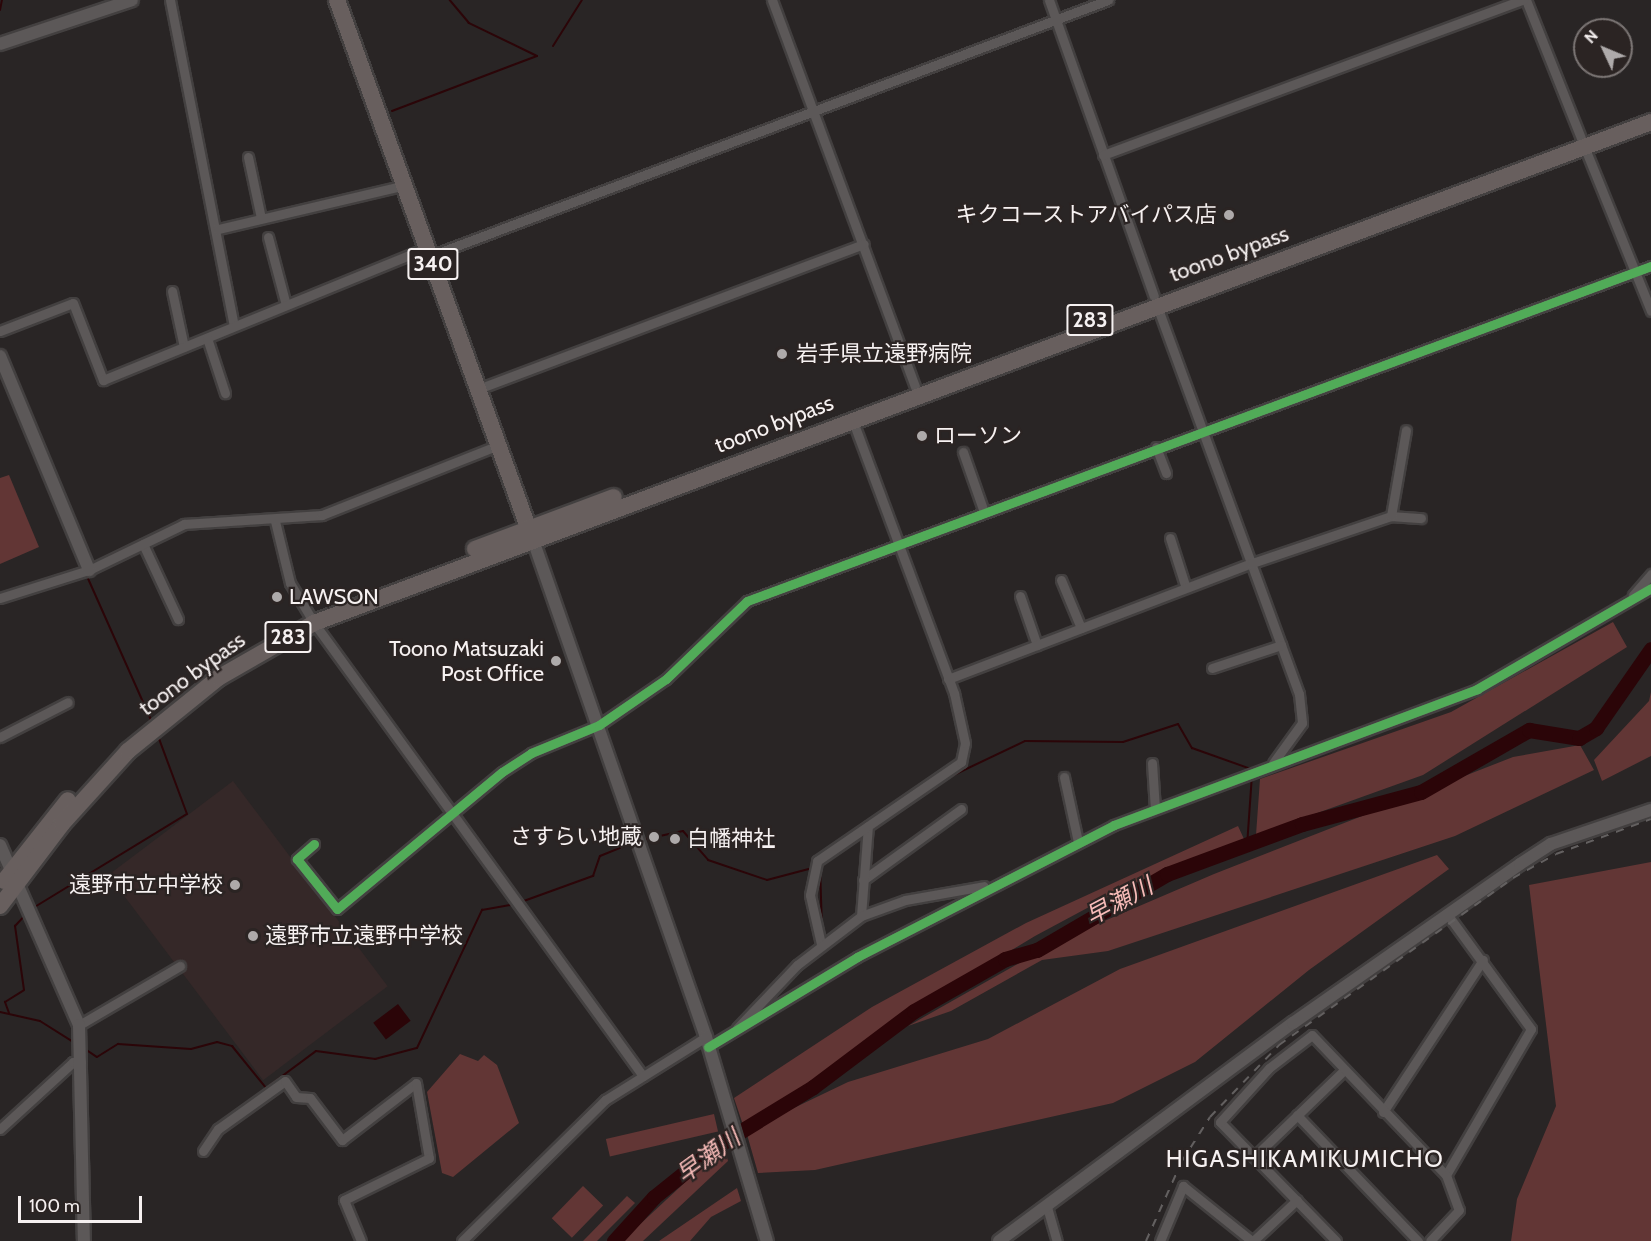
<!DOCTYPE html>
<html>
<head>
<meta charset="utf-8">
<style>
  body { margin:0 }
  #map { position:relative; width:1651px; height:1241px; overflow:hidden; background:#292525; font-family:Cabin,"Noto Sans JP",sans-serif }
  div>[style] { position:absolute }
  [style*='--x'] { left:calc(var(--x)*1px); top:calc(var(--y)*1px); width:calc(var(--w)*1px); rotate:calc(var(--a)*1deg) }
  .built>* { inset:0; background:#352828; transform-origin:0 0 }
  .green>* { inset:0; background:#623635; transform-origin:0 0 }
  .water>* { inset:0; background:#2b0508; transform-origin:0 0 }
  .stream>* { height:2px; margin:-1px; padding:0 1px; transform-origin:1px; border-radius:1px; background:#2b0508 }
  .river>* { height:15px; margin:-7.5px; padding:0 7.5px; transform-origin:7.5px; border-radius:7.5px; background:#2b0508 }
  .roads { filter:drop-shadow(2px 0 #434040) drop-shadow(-2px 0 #434040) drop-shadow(0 2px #434040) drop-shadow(0 -2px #434040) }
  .minor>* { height:9px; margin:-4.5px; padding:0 4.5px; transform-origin:4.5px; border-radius:4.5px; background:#5c5858 }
  .tertiary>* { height:12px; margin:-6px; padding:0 6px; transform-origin:6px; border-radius:6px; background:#5c5858 }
  .trunk>* { height:16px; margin:-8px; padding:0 8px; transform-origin:8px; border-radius:8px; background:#685f5e }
  .rail>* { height:2px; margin-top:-1px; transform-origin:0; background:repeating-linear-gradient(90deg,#636060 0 8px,transparent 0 16px) }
  .cycleway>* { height:9px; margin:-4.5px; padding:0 4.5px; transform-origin:4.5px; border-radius:4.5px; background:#51ab58 }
  .dots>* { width:16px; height:16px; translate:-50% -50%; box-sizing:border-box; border:3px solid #2b2423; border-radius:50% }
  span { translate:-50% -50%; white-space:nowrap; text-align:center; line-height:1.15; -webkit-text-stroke:4.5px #2b2423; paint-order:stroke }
  .shield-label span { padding:2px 4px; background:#2b2423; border:2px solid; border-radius:4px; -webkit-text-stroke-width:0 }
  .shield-label { font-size:21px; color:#f6f1f1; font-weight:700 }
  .poi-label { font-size:22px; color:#f6f1f1 }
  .right { translate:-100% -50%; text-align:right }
  .left { translate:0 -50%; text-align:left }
  .street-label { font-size:22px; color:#f6f1f1 }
  .water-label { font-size:24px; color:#f7bbb8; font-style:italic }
  .neighbourhood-label { font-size:24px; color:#f6f1f1; letter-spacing:1.5px }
  .north { position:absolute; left:1573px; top:18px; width:60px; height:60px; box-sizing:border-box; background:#2b2423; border:2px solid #7c7675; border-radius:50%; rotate:314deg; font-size:16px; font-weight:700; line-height:24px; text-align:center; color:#f6f1f1 }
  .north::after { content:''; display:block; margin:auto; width:21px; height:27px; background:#aeaaaa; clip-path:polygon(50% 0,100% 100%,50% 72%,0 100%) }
  .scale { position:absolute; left:18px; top:1196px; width:124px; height:27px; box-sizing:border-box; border:3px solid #f6f1f1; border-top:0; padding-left:8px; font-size:18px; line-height:21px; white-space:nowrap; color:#f6f1f1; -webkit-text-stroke:4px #2b2423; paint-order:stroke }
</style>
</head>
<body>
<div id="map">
  <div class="built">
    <div style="left:233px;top:781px;width:257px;height:156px;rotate:53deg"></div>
  </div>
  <div class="green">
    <div style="clip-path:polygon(9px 475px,39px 547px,0 564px,0 478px)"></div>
    <div style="clip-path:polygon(1613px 622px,1627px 647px,1423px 775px,1256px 835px,1260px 779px,1451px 712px)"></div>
    <div style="clip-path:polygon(1651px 692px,1651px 756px,1602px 781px,1594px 760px,1649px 701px)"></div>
    <div style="clip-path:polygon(1580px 745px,1594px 770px,1455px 836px,1108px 951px,1042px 960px,951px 1011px,908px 1026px,1060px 940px,1214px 874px,1513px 757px)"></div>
    <div style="clip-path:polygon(1238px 826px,1244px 839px,1132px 884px,1035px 936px,912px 1010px,812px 1084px,743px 1125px,734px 1098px,872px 1007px,1026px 923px)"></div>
    <div style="clip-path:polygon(1437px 855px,1449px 869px,1309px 970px,1195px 1062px,1113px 1103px,815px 1170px,758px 1173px,746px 1131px,848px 1082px,988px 1039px,1120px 969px)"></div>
    <div style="clip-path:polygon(1651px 862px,1651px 1241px,1511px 1241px,1517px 1199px,1556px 1106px,1529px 885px)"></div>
    <div style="clip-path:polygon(460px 1054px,478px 1061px,484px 1055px,497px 1065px,519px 1123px,453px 1177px,442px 1173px,427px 1092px)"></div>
    <div style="left:714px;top:1114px;width:18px;height:111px;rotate:77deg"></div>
    <div style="clip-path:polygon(724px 1146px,728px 1161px,643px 1241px,622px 1241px)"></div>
    <div style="left:583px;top:1186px;width:28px;height:45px;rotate:44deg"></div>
    <div style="clip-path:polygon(737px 1188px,741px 1201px,711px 1217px,690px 1241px,659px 1241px)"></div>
    <div style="clip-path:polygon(627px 1196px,635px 1203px,597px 1241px,583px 1241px)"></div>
  </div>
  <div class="water">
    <div style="left:398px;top:1004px;width:21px;height:31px;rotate:53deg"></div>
  </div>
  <div class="stream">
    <div style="--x:0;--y:10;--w:10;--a:-79"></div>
    <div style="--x:553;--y:46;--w:54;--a:-57.8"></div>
    <div style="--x:392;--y:111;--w:155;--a:-20.8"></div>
    <div style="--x:537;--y:56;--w:76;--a:-154.1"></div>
    <div style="--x:469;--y:23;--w:30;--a:-130"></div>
    <div style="--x:86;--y:574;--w:162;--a:66"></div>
    <div style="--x:939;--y:782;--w:95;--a:-25.5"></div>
    <div style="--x:1025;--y:741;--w:98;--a:0.6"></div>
    <div style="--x:1123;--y:742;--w:58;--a:-18.1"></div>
    <div style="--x:1178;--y:724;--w:28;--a:60"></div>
    <div style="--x:1192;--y:748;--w:63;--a:19.6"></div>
    <div style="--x:641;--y:840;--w:43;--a:-12.1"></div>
    <div style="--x:683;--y:831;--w:38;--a:49"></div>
    <div style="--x:708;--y:860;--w:62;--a:18.7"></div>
    <div style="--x:767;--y:880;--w:47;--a:-14.9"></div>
    <div style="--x:1247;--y:846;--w:71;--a:-86"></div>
    <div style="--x:828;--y:859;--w:45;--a:-35.1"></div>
    <div style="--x:820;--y:866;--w:63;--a:88.2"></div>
    <div style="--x:521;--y:902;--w:77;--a:-19.9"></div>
    <div style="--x:593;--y:876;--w:21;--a:-71"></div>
    <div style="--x:600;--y:856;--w:35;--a:-22"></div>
    <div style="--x:33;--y:908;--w:180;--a:-31.4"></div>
    <div style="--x:187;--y:814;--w:83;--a:-110.4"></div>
    <div style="--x:0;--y:1012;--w:41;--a:12.7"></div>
    <div style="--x:40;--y:1021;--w:41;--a:32.2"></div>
    <div style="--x:9;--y:1013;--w:12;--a:-110"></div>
    <div style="--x:5;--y:1002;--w:22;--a:-32"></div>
    <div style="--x:24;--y:990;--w:65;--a:-98"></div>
    <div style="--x:15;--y:926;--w:18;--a:-47"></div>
    <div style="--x:85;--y:1049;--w:14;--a:34"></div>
    <div style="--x:97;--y:1057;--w:25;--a:-32"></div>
    <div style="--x:118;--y:1044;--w:73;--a:3.9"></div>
    <div style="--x:191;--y:1049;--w:27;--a:-15"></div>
    <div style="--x:217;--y:1042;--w:16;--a:15"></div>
    <div style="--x:232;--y:1046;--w:54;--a:51"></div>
    <div style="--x:266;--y:1088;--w:62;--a:-36.5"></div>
    <div style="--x:316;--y:1051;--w:60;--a:7.7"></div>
    <div style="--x:375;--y:1059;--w:43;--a:-14.7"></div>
    <div style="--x:417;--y:1048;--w:153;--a:-64.8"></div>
    <div style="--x:482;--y:910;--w:35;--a:-10"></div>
  </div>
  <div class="river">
    <div style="--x:614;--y:1241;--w:59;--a:-47.7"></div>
    <div style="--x:654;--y:1197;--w:85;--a:-38.8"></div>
    <div style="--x:720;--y:1144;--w:109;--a:-31.5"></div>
    <div style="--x:813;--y:1087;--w:126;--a:-37"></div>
    <div style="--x:914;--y:1011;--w:105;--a:-29.7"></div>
    <div style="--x:1005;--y:959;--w:33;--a:-16"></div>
    <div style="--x:1037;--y:950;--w:151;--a:-30.3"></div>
    <div style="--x:1167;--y:874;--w:144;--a:-20.3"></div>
    <div style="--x:1302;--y:824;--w:123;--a:-15.1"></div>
    <div style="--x:1421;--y:792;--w:125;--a:-29.9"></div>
    <div style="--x:1529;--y:730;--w:51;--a:9.1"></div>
    <div style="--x:1579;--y:738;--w:20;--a:-30"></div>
    <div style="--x:1596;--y:728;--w:96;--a:-55.2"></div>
  </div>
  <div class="roads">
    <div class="minor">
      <div style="--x:170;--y:0;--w:332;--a:78.9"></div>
      <div style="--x:772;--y:0;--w:412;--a:69.7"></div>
      <div style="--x:1049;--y:0;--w:314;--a:70.5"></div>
      <div style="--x:1526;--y:0;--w:149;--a:68.3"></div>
      <div style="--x:1584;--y:146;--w:178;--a:67.9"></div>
      <div style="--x:1103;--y:155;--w:448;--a:-20.3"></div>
      <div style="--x:248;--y:157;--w:62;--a:78"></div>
      <div style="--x:218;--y:229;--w:192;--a:-13.2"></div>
      <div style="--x:268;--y:237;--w:70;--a:75.2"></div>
      <div style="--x:430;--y:256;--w:725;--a:-20.69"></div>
      <div style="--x:172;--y:291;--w:57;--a:77.9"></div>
      <div style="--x:1157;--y:306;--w:413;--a:69.9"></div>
      <div style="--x:1299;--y:694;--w:29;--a:84"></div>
      <div style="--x:1302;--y:723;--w:49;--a:125.9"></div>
      <div style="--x:0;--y:331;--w:78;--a:-21"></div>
      <div style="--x:73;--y:303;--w:83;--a:68.7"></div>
      <div style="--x:103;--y:380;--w:350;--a:-22.2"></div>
      <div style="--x:207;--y:338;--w:58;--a:71.9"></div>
      <div style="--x:478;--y:389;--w:412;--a:-20.6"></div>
      <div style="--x:1156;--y:447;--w:28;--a:69"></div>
      <div style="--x:963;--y:452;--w:64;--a:70.7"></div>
      <div style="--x:1391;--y:516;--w:30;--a:4"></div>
      <div style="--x:275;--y:521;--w:64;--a:76.4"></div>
      <div style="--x:290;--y:583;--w:47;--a:59"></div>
      <div style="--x:314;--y:623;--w:560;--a:54.01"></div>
      <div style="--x:1170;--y:538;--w:52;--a:72.3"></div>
      <div style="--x:143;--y:544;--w:83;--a:65"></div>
      <div style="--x:1061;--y:580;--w:52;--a:67.4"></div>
      <div style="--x:1633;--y:595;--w:28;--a:-49"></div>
      <div style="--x:1020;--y:596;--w:52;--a:70.9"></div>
      <div style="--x:0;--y:598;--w:93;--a:-17.5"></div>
      <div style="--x:89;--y:570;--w:106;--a:-25.8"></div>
      <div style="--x:184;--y:524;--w:138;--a:-3.7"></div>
      <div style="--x:322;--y:515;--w:190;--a:-21.6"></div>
      <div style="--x:1212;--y:668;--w:73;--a:-18.4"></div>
      <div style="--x:948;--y:679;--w:325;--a:-20.9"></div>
      <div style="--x:1252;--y:563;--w:147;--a:-18.7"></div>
      <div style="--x:1391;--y:516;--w:87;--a:-80.1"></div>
      <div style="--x:0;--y:737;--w:76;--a:-27.2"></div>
      <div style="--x:1152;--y:763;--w:46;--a:86.3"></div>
      <div style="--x:1064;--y:777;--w:66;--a:77.8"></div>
      <div style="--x:314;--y:844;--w:23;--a:139"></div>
      <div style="--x:297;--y:859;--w:64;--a:51.3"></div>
      <div style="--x:337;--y:909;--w:214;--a:-39.7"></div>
      <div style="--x:502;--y:772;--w:35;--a:-33"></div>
      <div style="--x:531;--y:753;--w:74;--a:-22.4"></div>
      <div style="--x:599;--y:725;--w:81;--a:-34.5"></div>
      <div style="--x:666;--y:679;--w:112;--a:-43.9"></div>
      <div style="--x:747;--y:601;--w:964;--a:-20.33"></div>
      <div style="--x:863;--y:880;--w:121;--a:-35.9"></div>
      <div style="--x:861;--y:916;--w:90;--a:-85.6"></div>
      <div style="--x:821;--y:944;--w:50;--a:-102.7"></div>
      <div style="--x:810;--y:895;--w:35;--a:-78"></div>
      <div style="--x:817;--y:861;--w:175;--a:-34.5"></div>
      <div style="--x:961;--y:762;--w:19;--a:-78"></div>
      <div style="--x:965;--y:743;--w:51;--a:-102.4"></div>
      <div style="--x:954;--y:693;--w:292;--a:-110.4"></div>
      <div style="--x:79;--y:1025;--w:117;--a:-30.3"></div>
      <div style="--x:737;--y:1028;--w:87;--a:-46.4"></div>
      <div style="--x:797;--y:965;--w:81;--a:-37.4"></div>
      <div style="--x:861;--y:916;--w:47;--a:-20"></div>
      <div style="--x:905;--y:900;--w:80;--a:-10"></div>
      <div style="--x:708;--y:1047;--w:174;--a:-31.1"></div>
      <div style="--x:857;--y:957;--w:289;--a:-27.2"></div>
      <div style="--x:1114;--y:825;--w:388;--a:-20.5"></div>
      <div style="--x:1477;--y:689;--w:201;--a:-30.1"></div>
      <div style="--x:1383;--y:1112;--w:182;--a:-56.7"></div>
      <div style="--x:1297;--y:1115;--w:175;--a:46.2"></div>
      <div style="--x:0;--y:1129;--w:99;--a:-42.5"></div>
      <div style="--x:73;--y:1062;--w:8;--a:0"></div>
      <div style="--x:203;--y:1151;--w:27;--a:-56"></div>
      <div style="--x:218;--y:1129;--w:82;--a:-35.6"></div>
      <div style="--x:285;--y:1081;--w:19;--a:55"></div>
      <div style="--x:296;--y:1097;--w:14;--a:4"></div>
      <div style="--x:310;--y:1098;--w:53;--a:52.7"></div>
      <div style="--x:342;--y:1140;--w:93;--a:-37.6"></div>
      <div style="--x:416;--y:1083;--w:76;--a:80.2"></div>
      <div style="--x:429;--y:1158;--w:95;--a:153.7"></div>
      <div style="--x:344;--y:1200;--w:44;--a:67.5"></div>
      <div style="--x:1254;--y:1157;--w:125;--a:-44"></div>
      <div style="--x:1446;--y:1175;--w:169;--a:-59.8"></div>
      <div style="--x:1531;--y:1029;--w:141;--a:-126.1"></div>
      <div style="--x:1047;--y:1207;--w:35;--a:74"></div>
      <div style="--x:462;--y:1241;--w:201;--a:-44.6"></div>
      <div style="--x:605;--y:1100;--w:119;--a:-32"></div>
      <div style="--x:1160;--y:1241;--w:60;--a:-67.3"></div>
      <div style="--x:1183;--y:1186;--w:88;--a:38.6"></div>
      <div style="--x:1253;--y:1241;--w:60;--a:-43"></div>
      <div style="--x:1336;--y:1241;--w:166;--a:-134.3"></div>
      <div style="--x:1220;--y:1122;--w:73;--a:-47.8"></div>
      <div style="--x:1269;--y:1068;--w:54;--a:-37.5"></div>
      <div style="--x:1312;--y:1035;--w:194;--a:46.3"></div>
      <div style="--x:1446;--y:1175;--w:37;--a:70"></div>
      <div style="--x:1459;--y:1210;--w:42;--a:133.1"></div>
    </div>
    <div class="tertiary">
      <div style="--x:0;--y:44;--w:139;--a:-18.4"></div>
      <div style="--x:0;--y:356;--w:232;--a:67.4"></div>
      <div style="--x:533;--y:540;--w:526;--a:70.81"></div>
      <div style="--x:706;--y:1037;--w:213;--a:73.4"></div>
      <div style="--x:0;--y:845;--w:197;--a:66.3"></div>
      <div style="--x:79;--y:1025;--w:216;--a:88.7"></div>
      <div style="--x:999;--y:1241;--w:366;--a:-36.6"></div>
      <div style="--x:1293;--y:1023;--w:277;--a:-35"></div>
      <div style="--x:1520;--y:864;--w:37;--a:-33"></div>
      <div style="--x:1551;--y:844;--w:106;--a:-18.8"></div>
    </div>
    <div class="trunk">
      <div style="--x:337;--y:0;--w:572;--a:70.08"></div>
      <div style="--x:475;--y:549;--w:148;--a:-20.5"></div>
      <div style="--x:4;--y:881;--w:103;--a:-51.7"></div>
      <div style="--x:0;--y:906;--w:103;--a:-52.9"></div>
      <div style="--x:62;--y:824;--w:98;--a:-47.9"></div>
      <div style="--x:128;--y:751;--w:116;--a:-39"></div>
      <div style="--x:218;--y:678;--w:111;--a:-29.8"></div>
      <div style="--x:314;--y:623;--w:1428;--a:-20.54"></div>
    </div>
  </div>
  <div class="rail">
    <div style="--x:1146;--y:1241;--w:88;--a:-65.8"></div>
    <div style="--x:1182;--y:1161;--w:52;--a:-57.5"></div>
    <div style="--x:1210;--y:1117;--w:100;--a:-46.2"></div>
    <div style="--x:1279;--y:1045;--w:287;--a:-35.5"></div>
    <div style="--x:1513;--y:878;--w:49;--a:-29.2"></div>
    <div style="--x:1556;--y:854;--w:101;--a:-20.2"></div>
  </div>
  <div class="cycleway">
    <div style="--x:314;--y:844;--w:23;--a:139"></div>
    <div style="--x:297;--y:859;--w:64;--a:51.3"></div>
    <div style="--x:337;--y:909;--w:214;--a:-39.7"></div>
    <div style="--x:502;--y:772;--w:35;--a:-33"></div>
    <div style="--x:531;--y:753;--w:74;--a:-22.4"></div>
    <div style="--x:599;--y:725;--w:81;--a:-34.5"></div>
    <div style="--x:666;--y:679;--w:112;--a:-43.9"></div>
    <div style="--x:747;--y:601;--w:964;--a:-20.33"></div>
    <div style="--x:708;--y:1047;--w:174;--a:-31.1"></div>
    <div style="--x:857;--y:957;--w:289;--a:-27.2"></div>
    <div style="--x:1114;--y:825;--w:388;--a:-20.5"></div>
    <div style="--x:1477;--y:689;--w:201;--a:-30.1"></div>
  </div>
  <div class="dots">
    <div style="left:1229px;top:215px;background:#aeaaaa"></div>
    <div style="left:782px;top:354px;background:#aeaaaa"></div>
    <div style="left:922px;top:436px;background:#aeaaaa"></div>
    <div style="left:277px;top:597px;background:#aeaaaa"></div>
    <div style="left:556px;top:661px;background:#aeaaaa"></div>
    <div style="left:654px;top:837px;background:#aeaaaa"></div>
    <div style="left:675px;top:839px;background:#aeaaaa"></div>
    <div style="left:235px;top:885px;background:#aeaaaa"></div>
    <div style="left:253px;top:936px;background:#aeaaaa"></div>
  </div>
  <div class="shield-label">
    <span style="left:433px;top:264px">340</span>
    <span style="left:1090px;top:320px">283</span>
    <span style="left:288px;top:637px">283</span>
  </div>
  <div class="poi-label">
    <span class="right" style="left:1217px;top:215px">キクコーストアバイパス店</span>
    <span class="left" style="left:796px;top:354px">岩手県立遠野病院</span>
    <span class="left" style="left:934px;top:436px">ローソン</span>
    <span class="left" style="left:289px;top:597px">LAWSON</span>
    <span class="right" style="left:544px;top:661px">Toono Matsuzaki<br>Post Office</span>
    <span class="right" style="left:642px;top:837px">さすらい地蔵</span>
    <span class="left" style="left:687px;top:839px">白幡神社</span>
    <span class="right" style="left:223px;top:885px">遠野市立中学校</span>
    <span class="left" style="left:265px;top:936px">遠野市立遠野中学校</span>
  </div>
  <div class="street-label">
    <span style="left:1229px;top:254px;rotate:-20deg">toono bypass</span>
    <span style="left:774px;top:424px;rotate:-21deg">toono bypass</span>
    <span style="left:192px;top:674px;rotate:-36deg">toono bypass</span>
  </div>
  <div class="water-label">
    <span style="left:1119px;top:901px;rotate:-28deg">早瀬川</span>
    <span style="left:708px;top:1156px;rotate:-36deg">早瀬川</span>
  </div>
  <div class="neighbourhood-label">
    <span style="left:1305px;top:1159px">HIGASHIKAMIKUMICHO</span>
  </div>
  <div class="north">N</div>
  <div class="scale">100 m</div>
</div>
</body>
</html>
